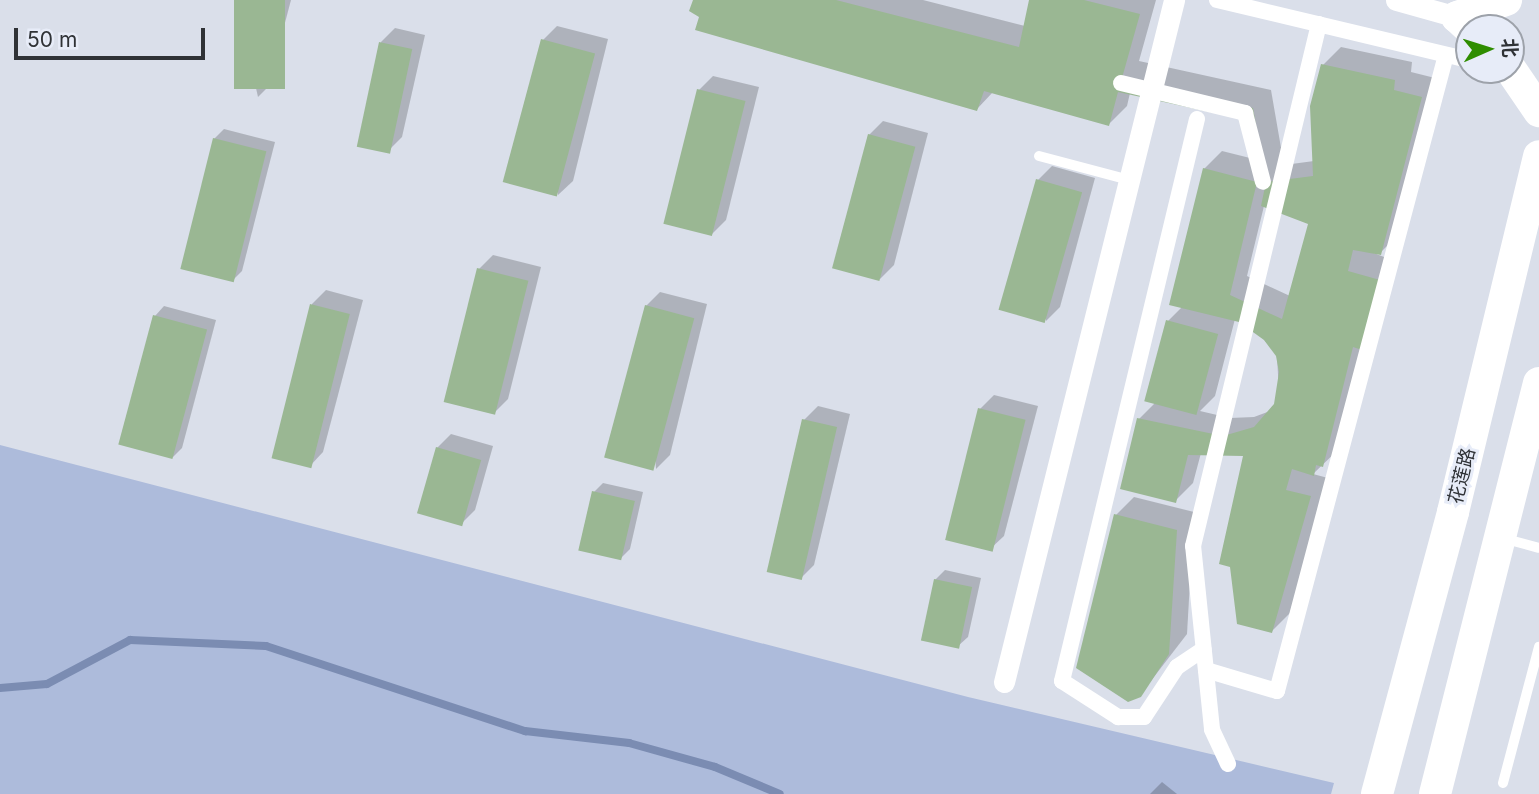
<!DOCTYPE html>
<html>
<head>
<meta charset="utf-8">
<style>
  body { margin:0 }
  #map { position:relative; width:1539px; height:794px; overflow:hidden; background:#dadfea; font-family:Inter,"Noto Sans SC",sans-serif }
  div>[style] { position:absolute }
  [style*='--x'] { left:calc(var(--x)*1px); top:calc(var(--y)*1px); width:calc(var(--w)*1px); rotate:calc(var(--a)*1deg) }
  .green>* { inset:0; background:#adbbdb }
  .shadow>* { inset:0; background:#0003 }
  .stream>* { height:8px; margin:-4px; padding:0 4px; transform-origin:4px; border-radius:4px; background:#7b8cb2 }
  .building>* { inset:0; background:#9ab793; transform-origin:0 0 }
  .service>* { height:10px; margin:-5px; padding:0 5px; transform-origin:5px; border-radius:5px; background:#fff }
  .pedestrian>* { height:16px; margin:-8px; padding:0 8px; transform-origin:8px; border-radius:8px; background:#fff }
  .minor>* { height:21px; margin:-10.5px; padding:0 10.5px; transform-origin:10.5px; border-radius:10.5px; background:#fff }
  .secondary>* { height:32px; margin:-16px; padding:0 16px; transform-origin:16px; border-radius:16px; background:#fff }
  span { translate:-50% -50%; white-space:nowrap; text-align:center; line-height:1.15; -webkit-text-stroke:6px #e7ecf8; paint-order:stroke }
  .street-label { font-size:19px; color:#2f3236 }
  .north { position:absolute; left:1455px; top:14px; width:70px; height:70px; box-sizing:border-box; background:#e7ecf8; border:2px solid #9da2aa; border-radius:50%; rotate:87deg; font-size:19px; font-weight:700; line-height:28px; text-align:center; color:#2f3236 }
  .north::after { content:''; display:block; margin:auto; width:24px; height:32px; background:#2f8d00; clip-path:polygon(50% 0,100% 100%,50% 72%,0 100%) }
  .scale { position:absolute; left:14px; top:28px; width:191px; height:32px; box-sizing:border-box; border:4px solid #2f3236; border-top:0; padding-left:9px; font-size:21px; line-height:24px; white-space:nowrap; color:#2f3236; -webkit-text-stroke:5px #e7ecf8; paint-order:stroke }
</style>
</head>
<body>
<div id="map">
  <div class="green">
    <div style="clip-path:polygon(0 445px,968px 697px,1334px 783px,1331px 794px,0 794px)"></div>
  </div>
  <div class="shadow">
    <div style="clip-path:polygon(236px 0,291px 0,268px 87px,258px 97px)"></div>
    <div style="clip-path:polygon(evenodd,695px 0,923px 0,1025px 26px,1033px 0,1156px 0,1139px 61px,1271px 90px,1284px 165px,1314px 161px,1323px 65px,1341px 47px,1412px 62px,1411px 72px,1439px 79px,1398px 235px,1380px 253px,1366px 250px,1397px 262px,1341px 447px,1313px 474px,1328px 478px,1290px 613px,1272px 631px,1245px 455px,1201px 453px,1193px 483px,1175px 501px,1139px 419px,1155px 403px,1168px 321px,1183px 306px,1204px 169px,1222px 151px,1254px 159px,1244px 118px,1130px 93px,1127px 106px,1109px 124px,993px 92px,977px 109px,701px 16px,695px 0,1264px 206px,1310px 223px,1290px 296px,1247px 276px,1264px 206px,695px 0,1235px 319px,1255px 329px,1277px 355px,1279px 395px,1273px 410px,1254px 417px,1230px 418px,1200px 411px,1215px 396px,1235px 319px)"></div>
    <div style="clip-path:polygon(557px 26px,608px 39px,573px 181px,558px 195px,543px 40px)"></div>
    <div style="clip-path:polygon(395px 28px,425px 35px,402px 137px,388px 151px,381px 42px)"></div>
    <div style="clip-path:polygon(713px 76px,759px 87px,726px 220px,712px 234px,699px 90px)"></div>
    <div style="clip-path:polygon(883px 121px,928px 133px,894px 265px,880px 279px,869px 135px)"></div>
    <div style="clip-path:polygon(224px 129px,275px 142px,242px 271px,233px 280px,214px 139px)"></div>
    <div style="clip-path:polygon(1052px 166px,1095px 178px,1060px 307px,1046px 321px,1038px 180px)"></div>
    <div style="clip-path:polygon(493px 255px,541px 267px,508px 399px,494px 413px,479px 269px)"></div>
    <div style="clip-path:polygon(326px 290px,363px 300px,323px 452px,309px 467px,312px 304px)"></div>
    <div style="clip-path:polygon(660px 292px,707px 304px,670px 455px,656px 469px,646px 306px)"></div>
    <div style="clip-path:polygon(164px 306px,216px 320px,182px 448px,173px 457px,155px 316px)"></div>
    <div style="clip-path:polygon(994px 395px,1038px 406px,1004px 536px,989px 550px,980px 409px)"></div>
    <div style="clip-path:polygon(818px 406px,850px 414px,814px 565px,800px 579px,804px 420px)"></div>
    <div style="clip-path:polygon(451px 434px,493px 446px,475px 510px,461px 524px,437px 448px)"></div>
    <div style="clip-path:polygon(603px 483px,643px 492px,630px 549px,621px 558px,594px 492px)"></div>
    <div style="clip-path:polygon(1134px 497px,1194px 512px,1187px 634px,1140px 695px,1116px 515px)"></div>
    <div style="clip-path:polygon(945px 570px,981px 578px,968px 637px,958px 646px,935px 580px)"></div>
    <div style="clip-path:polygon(1162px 782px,1177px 794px,1150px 794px)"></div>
  </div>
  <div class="stream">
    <div style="--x:0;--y:688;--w:47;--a:-4.9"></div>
    <div style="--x:47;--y:684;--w:94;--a:-27.9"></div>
    <div style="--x:130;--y:640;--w:136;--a:2.5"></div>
    <div style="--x:266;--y:646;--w:273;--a:18.2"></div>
    <div style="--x:525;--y:731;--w:105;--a:6.6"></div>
    <div style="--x:629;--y:743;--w:89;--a:15.6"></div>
    <div style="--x:715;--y:767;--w:70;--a:22.6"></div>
  </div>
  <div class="building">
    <div style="left:234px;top:0;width:51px;height:89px"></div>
    <div style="clip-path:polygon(693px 0,836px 0,1019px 47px,1029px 0,1084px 0,1140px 14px,1122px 78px,1253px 108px,1266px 182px,1242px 119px,1118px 92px,1109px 126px,984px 91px,977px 111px,695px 30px,699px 17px,689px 11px)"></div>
    <div style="left:541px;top:39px;width:56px;height:148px;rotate:15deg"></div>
    <div style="left:379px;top:42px;width:34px;height:107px;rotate:12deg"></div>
    <div style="clip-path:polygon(1321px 64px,1395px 80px,1394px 90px,1422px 97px,1381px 255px,1353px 250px,1348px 271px,1380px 280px,1362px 350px,1353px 347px,1323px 467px,1316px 465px,1314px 476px,1292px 469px,1286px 490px,1311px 496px,1272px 633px,1237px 624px,1230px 567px,1219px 564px,1243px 456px,1188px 455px,1176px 503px,1120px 489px,1137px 418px,1223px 436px,1254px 427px,1274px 404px,1279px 372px,1276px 356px,1264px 340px,1239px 322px,1169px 305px,1203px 168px,1257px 182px,1230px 295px,1282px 319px,1308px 224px,1261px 206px,1266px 182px,1313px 176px,1310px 106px)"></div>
    <div style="left:697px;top:89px;width:50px;height:139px;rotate:14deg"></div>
    <div style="left:868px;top:134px;width:49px;height:139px;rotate:15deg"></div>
    <div style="left:213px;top:138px;width:55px;height:135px;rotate:14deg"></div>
    <div style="left:1036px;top:179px;width:48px;height:136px;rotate:16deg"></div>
    <div style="left:477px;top:268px;width:53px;height:138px;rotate:14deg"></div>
    <div style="left:310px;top:304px;width:41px;height:159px;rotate:14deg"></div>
    <div style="left:645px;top:305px;width:51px;height:158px;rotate:15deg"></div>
    <div style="left:153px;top:315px;width:56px;height:134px;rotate:15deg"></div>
    <div style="left:1166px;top:320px;width:54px;height:84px;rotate:15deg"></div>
    <div style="left:978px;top:408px;width:49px;height:136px;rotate:14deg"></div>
    <div style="left:802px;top:419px;width:36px;height:157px;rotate:13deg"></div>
    <div style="left:436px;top:447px;width:47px;height:69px;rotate:16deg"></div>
    <div style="left:592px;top:491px;width:44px;height:61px;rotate:13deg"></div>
    <div style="clip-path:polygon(1114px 514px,1177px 530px,1169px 654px,1141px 697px,1128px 702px,1076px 668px)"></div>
    <div style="left:934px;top:579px;width:39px;height:63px;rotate:12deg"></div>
  </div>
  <div class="service">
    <div style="--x:1039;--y:156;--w:93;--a:14.9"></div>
    <div style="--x:1502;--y:538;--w:38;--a:15"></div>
    <div style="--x:1503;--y:783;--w:141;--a:-75.2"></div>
  </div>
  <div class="pedestrian">
    <div style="--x:1217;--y:0;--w:255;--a:13.4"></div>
    <div style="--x:1121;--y:83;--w:128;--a:13.6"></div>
    <div style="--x:1245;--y:113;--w:71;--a:75.4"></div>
    <div style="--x:1197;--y:119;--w:578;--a:103.51"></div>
    <div style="--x:1062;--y:681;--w:67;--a:32.7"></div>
    <div style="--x:1118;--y:717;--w:26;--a:0"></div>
    <div style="--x:1144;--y:717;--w:60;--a:-56.6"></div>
    <div style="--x:1177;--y:667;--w:32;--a:-34"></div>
    <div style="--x:1206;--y:670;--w:74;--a:16.5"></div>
    <div style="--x:1277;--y:691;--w:658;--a:-75.12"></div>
    <div style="--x:1228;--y:764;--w:38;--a:-115"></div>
    <div style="--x:1212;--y:729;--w:184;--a:-95.9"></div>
    <div style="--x:1193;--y:546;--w:537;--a:-76.43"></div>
  </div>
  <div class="minor">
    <div style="--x:1396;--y:0;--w:63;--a:15.6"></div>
    <div style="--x:1004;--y:682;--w:703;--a:-76"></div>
  </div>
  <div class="secondary">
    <div style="--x:1469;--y:28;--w:16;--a:-137"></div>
    <div style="--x:1457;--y:17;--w:52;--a:-19.1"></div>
    <div style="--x:1511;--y:70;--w:50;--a:55.7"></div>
    <div style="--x:1377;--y:794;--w:292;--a:-74.9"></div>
    <div style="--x:1453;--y:512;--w:366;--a:-76.4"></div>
    <div style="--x:1435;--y:794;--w:424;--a:-75.8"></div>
  </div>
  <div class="street-label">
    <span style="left:1462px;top:476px;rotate:-76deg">花莲路</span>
  </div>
  <div class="north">北</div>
  <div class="scale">50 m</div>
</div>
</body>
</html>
